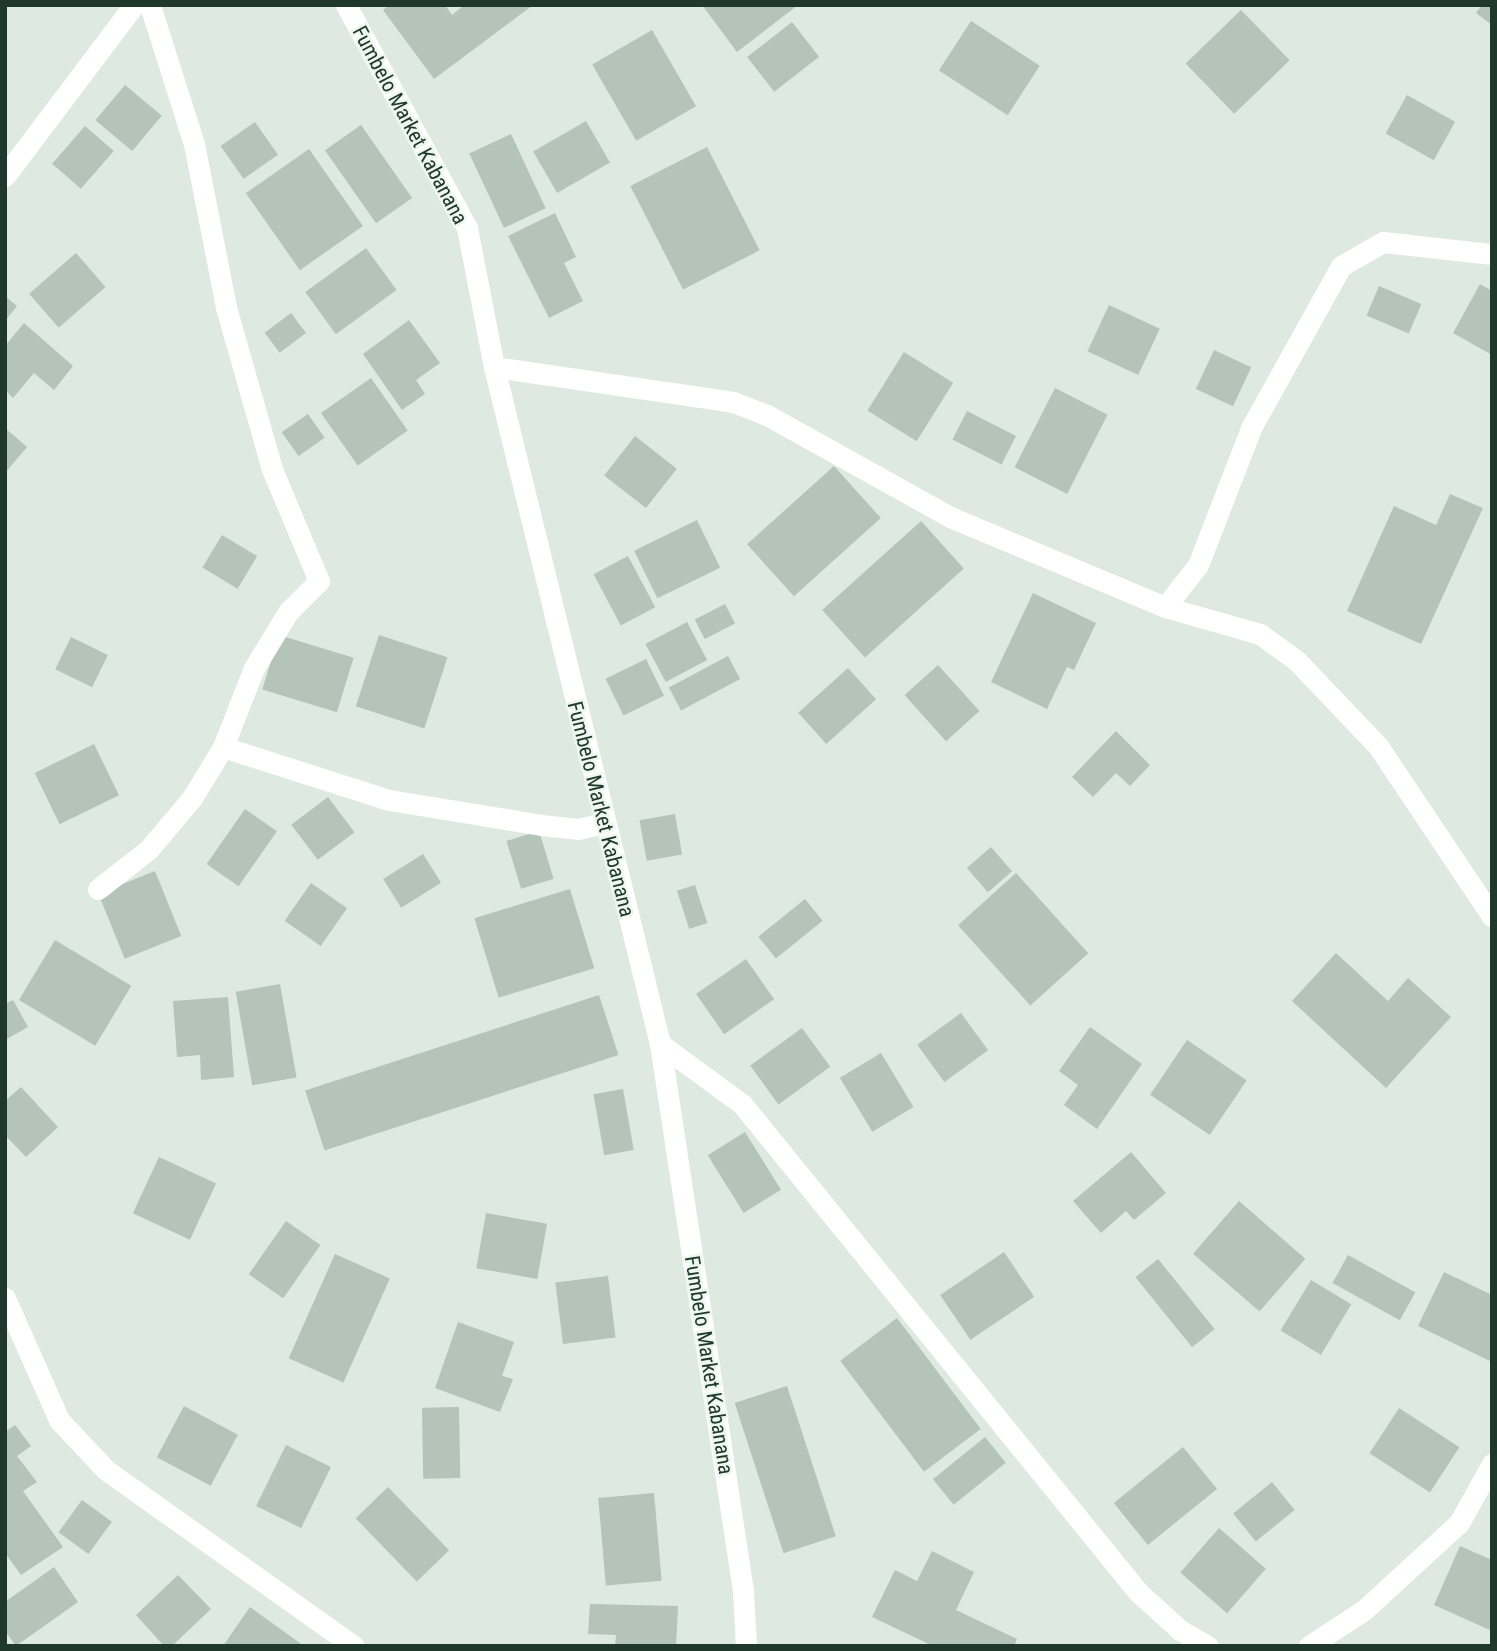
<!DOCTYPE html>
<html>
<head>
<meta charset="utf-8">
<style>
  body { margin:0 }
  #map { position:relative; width:1497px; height:1651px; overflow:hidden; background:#dee9e1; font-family:"Roboto Condensed",sans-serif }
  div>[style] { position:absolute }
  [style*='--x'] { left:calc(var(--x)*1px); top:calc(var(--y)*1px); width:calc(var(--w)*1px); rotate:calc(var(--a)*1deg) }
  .building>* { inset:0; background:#b4c4b9; transform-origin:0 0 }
  .street>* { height:21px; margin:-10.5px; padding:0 10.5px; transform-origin:10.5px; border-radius:10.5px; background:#fff }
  span { translate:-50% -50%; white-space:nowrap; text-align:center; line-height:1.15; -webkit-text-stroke:5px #eef6f0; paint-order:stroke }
  .street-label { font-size:21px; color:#20382b }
  .frame { position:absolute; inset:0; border:7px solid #20382b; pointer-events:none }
</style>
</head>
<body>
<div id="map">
  <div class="building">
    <div style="clip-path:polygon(389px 5px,445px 5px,452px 15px,464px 5px,533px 5px,434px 79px,383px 10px)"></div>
    <div style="clip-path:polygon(702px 5px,798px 5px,737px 52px)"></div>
    <div style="clip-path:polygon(1482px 5px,1492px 5px,1492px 25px,1476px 13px)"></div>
    <div style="left:1241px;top:10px;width:70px;height:77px;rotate:46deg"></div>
    <div style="left:971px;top:21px;width:82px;height:59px;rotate:33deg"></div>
    <div style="left:792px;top:22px;width:44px;height:57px;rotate:52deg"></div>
    <div style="left:652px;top:30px;width:88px;height:69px;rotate:60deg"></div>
    <div style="left:125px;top:85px;width:48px;height:46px;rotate:40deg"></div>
    <div style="left:1407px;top:95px;width:55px;height:44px;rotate:29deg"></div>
    <div style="left:586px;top:121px;width:48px;height:61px;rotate:60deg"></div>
    <div style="left:255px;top:122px;width:40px;height:42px;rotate:55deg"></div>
    <div style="left:361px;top:125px;width:89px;height:44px;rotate:55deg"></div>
    <div style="left:85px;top:126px;width:38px;height:50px;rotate:41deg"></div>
    <div style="left:511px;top:134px;width:82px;height:46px;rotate:65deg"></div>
    <div style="left:707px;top:147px;width:116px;height:86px;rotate:63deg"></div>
    <div style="left:309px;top:149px;width:94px;height:77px;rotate:55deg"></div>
    <div style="clip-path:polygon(555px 213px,576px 257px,564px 263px,583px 301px,549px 318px,508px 236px)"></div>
    <div style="left:366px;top:248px;width:52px;height:75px;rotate:54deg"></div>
    <div style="left:76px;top:253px;width:45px;height:62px;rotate:49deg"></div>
    <div style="clip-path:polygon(1480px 284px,1492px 291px,1492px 355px,1453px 333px)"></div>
    <div style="left:1379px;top:286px;width:46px;height:32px;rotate:23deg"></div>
    <div style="clip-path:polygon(5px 296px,17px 306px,5px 321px)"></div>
    <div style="left:1109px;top:305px;width:56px;height:51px;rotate:25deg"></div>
    <div style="left:291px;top:313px;width:25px;height:33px;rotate:53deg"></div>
    <div style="clip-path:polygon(409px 320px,440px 363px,416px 380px,425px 394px,402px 410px,363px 354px)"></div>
    <div style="clip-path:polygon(24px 323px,73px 366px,54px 390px,34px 373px,13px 398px,5px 390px,5px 346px)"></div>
    <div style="left:1214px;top:350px;width:41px;height:43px;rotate:25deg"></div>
    <div style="left:904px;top:352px;width:58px;height:69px;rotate:32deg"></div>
    <div style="left:371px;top:378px;width:64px;height:61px;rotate:55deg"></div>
    <div style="left:1055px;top:388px;width:59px;height:89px;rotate:27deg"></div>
    <div style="left:967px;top:411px;width:55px;height:32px;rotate:27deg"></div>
    <div style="left:308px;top:414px;width:29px;height:32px;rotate:55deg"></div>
    <div style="clip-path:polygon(5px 428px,27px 447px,5px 473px)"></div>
    <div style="left:635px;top:436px;width:53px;height:50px;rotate:38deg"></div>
    <div style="left:834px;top:466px;width:70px;height:117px;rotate:48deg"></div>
    <div style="clip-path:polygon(1450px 494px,1483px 508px,1421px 644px,1347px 611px,1394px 506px,1436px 525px)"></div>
    <div style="left:697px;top:520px;width:53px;height:70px;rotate:64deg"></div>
    <div style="left:921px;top:521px;width:64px;height:133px;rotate:48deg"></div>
    <div style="left:222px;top:535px;width:41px;height:38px;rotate:31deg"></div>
    <div style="left:628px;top:556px;width:58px;height:39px;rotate:62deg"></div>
    <div style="clip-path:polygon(1033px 593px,1096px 623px,1074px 670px,1067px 667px,1047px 709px,991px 682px)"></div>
    <div style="left:725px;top:604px;width:22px;height:34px;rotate:63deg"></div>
    <div style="left:687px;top:622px;width:43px;height:47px;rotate:62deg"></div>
    <div style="left:279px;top:635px;width:78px;height:57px;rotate:17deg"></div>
    <div style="left:379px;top:635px;width:72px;height:75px;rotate:18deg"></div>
    <div style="left:71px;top:637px;width:41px;height:36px;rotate:26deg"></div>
    <div style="left:728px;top:656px;width:26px;height:67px;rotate:62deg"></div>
    <div style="left:646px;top:659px;width:41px;height:45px;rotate:64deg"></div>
    <div style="left:938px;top:665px;width:62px;height:45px;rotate:48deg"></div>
    <div style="left:848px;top:668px;width:42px;height:67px;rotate:48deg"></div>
    <div style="clip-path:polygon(1116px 731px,1150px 765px,1130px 786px,1116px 773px,1093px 797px,1072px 777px)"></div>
    <div style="left:94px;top:744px;width:57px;height:66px;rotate:64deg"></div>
    <div style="left:328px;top:797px;width:44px;height:46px;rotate:53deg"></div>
    <div style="left:245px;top:809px;width:39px;height:67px;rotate:35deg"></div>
    <div style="left:675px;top:814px;width:41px;height:36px;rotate:80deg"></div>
    <div style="left:539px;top:831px;width:50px;height:34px;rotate:73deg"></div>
    <div style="left:991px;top:847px;width:32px;height:32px;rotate:49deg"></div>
    <div style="left:423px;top:854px;width:34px;height:47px;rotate:58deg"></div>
    <div style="left:155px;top:871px;width:70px;height:61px;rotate:68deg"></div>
    <div style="left:1016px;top:873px;width:108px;height:78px;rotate:48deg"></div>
    <div style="left:311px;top:883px;width:44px;height:46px;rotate:35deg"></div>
    <div style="left:695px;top:885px;width:40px;height:19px;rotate:72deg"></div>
    <div style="left:570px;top:889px;width:83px;height:100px;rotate:73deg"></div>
    <div style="left:805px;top:899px;width:28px;height:60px;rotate:51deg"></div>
    <div style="left:55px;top:940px;width:89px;height:70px;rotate:31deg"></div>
    <div style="clip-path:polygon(1336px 953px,1388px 1001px,1408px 978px,1451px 1017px,1386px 1088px,1292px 1001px)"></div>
    <div style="left:746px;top:959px;width:49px;height:61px;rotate:55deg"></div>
    <div style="left:280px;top:984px;width:95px;height:45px;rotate:80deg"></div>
    <div style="left:599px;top:995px;width:63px;height:309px;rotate:72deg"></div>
    <div style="clip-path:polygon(228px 997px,234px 1077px,201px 1080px,200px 1055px,177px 1057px,173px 1001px)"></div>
    <div style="clip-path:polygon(13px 1000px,28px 1027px,5px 1040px,5px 1004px)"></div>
    <div style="left:961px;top:1013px;width:46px;height:54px;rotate:54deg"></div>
    <div style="clip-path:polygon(1090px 1027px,1142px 1064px,1097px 1129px,1064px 1105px,1078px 1085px,1059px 1071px)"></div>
    <div style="left:802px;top:1028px;width:48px;height:64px;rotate:54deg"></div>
    <div style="left:1187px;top:1040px;width:72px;height:66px;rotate:34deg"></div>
    <div style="left:881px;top:1053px;width:63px;height:48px;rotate:59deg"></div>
    <div style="clip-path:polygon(21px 1087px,58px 1127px,26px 1157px,5px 1135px,5px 1101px)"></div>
    <div style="left:623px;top:1089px;width:62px;height:30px;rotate:80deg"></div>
    <div style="left:745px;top:1132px;width:68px;height:44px;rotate:58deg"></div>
    <div style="clip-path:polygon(1131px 1152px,1166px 1193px,1134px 1220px,1126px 1211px,1101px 1233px,1073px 1201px)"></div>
    <div style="left:159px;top:1157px;width:63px;height:62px;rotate:25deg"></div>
    <div style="left:1239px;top:1201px;width:88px;height:70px;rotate:41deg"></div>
    <div style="left:486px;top:1213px;width:62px;height:56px;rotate:10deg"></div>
    <div style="left:286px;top:1221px;width:42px;height:65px;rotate:35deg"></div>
    <div style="left:1004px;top:1252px;width:54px;height:77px;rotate:56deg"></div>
    <div style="left:335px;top:1254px;width:60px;height:114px;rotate:24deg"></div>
    <div style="left:1348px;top:1255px;width:77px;height:32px;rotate:29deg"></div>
    <div style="left:1158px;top:1259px;width:90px;height:29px;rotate:51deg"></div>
    <div style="clip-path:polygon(1444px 1272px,1492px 1295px,1492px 1362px,1418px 1326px)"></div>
    <div style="left:608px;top:1276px;width:62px;height:53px;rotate:83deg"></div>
    <div style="left:1311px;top:1280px;width:47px;height:59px;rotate:31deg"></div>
    <div style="left:897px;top:1318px;width:139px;height:71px;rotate:53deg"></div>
    <div style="clip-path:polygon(458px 1322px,514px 1342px,502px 1376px,513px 1379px,500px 1412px,435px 1388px)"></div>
    <div style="left:787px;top:1386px;width:158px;height:55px;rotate:72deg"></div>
    <div style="left:184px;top:1406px;width:61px;height:58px;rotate:28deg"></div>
    <div style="left:459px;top:1407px;width:71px;height:37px;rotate:89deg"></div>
    <div style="left:1399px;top:1408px;width:72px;height:54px;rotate:33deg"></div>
    <div style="clip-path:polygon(15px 1425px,31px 1446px,17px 1456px,37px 1482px,23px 1491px,63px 1547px,21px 1575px,5px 1553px,5px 1432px)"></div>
    <div style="left:985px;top:1437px;width:33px;height:67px;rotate:51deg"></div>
    <div style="left:286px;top:1445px;width:50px;height:68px;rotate:26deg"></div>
    <div style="left:1183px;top:1447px;width:54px;height:89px;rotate:51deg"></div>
    <div style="left:1272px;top:1482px;width:36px;height:50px;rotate:51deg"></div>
    <div style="left:388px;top:1487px;width:88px;height:45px;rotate:46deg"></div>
    <div style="left:654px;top:1493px;width:88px;height:56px;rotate:85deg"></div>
    <div style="left:82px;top:1500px;width:37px;height:40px;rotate:36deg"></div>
    <div style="left:1219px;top:1528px;width:62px;height:59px;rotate:41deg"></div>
    <div style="clip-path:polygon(1460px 1546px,1492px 1560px,1492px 1631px,1434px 1605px)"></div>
    <div style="clip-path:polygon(932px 1551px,974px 1572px,956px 1610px,1017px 1639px,1014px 1646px,933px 1646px,872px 1617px,895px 1570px,917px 1581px)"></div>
    <div style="clip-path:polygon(54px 1567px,78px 1602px,16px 1646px,5px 1631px,5px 1602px)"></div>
    <div style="clip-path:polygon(178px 1575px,211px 1609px,172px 1646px,164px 1646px,136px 1615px)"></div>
    <div style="clip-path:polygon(590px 1604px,678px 1606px,676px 1646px,615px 1646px,616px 1635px,588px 1634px)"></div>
    <div style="clip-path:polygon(250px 1607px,304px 1646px,223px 1646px)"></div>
  </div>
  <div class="street">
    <div style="--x:346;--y:5;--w:254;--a:61.5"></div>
    <div style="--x:467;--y:228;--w:142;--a:79"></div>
    <div style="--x:494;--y:367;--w:697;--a:76.22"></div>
    <div style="--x:660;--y:1044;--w:553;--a:81.37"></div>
    <div style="--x:743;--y:1591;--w:55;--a:86.9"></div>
    <div style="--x:5;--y:176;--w:214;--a:-53"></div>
    <div style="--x:494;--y:367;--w:242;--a:8.3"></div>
    <div style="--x:733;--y:402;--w:36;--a:21"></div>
    <div style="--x:767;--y:415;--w:210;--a:29.1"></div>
    <div style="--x:950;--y:517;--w:233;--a:22.7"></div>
    <div style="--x:1165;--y:607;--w:99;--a:15.9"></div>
    <div style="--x:1260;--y:634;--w:46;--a:36.1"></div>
    <div style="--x:1297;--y:661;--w:117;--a:46.4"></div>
    <div style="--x:1378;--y:746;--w:205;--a:56.2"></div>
    <div style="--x:1165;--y:607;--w:53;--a:-51.8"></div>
    <div style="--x:1198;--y:565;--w:149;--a:-68.8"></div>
    <div style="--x:1252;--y:426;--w:183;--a:-60.9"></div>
    <div style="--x:1341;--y:266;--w:48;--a:-29.7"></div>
    <div style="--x:1383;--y:242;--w:110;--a:6.3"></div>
    <div style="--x:223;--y:747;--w:174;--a:17.7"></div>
    <div style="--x:389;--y:800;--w:154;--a:9.3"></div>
    <div style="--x:541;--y:825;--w:37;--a:6"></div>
    <div style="--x:578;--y:829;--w:26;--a:-13"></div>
    <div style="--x:98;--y:889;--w:65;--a:-38.1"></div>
    <div style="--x:149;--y:849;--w:67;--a:-49.9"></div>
    <div style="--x:192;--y:798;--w:60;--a:-58.7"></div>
    <div style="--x:223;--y:747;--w:85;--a:-68.6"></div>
    <div style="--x:254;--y:668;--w:66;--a:-58.7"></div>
    <div style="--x:288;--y:612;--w:44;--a:-45"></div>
    <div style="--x:319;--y:581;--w:121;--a:-112.8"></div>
    <div style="--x:272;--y:469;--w:168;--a:-105.9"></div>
    <div style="--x:226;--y:307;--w:166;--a:-101.1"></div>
    <div style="--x:194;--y:144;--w:146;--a:-107.6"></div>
    <div style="--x:660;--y:1044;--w:102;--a:36.2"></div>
    <div style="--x:742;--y:1104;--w:628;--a:50.94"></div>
    <div style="--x:1138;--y:1592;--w:57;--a:42.1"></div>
    <div style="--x:1180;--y:1630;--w:32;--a:30"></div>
    <div style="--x:5;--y:1298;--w:133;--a:66.1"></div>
    <div style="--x:59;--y:1420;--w:69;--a:46.8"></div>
    <div style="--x:106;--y:1470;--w:304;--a:35.4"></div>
    <div style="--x:1309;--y:1646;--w:66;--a:-33.2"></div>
    <div style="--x:1364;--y:1610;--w:129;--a:-42.5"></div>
    <div style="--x:1459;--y:1523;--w:68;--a:-60.8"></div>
  </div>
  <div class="street-label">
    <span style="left:410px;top:125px;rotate:62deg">Fumbelo Market Kabanana</span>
    <span style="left:601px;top:809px;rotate:76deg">Fumbelo Market Kabanana</span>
    <span style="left:709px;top:1365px;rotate:81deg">Fumbelo Market Kabanana</span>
  </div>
  <div class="frame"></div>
</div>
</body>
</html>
